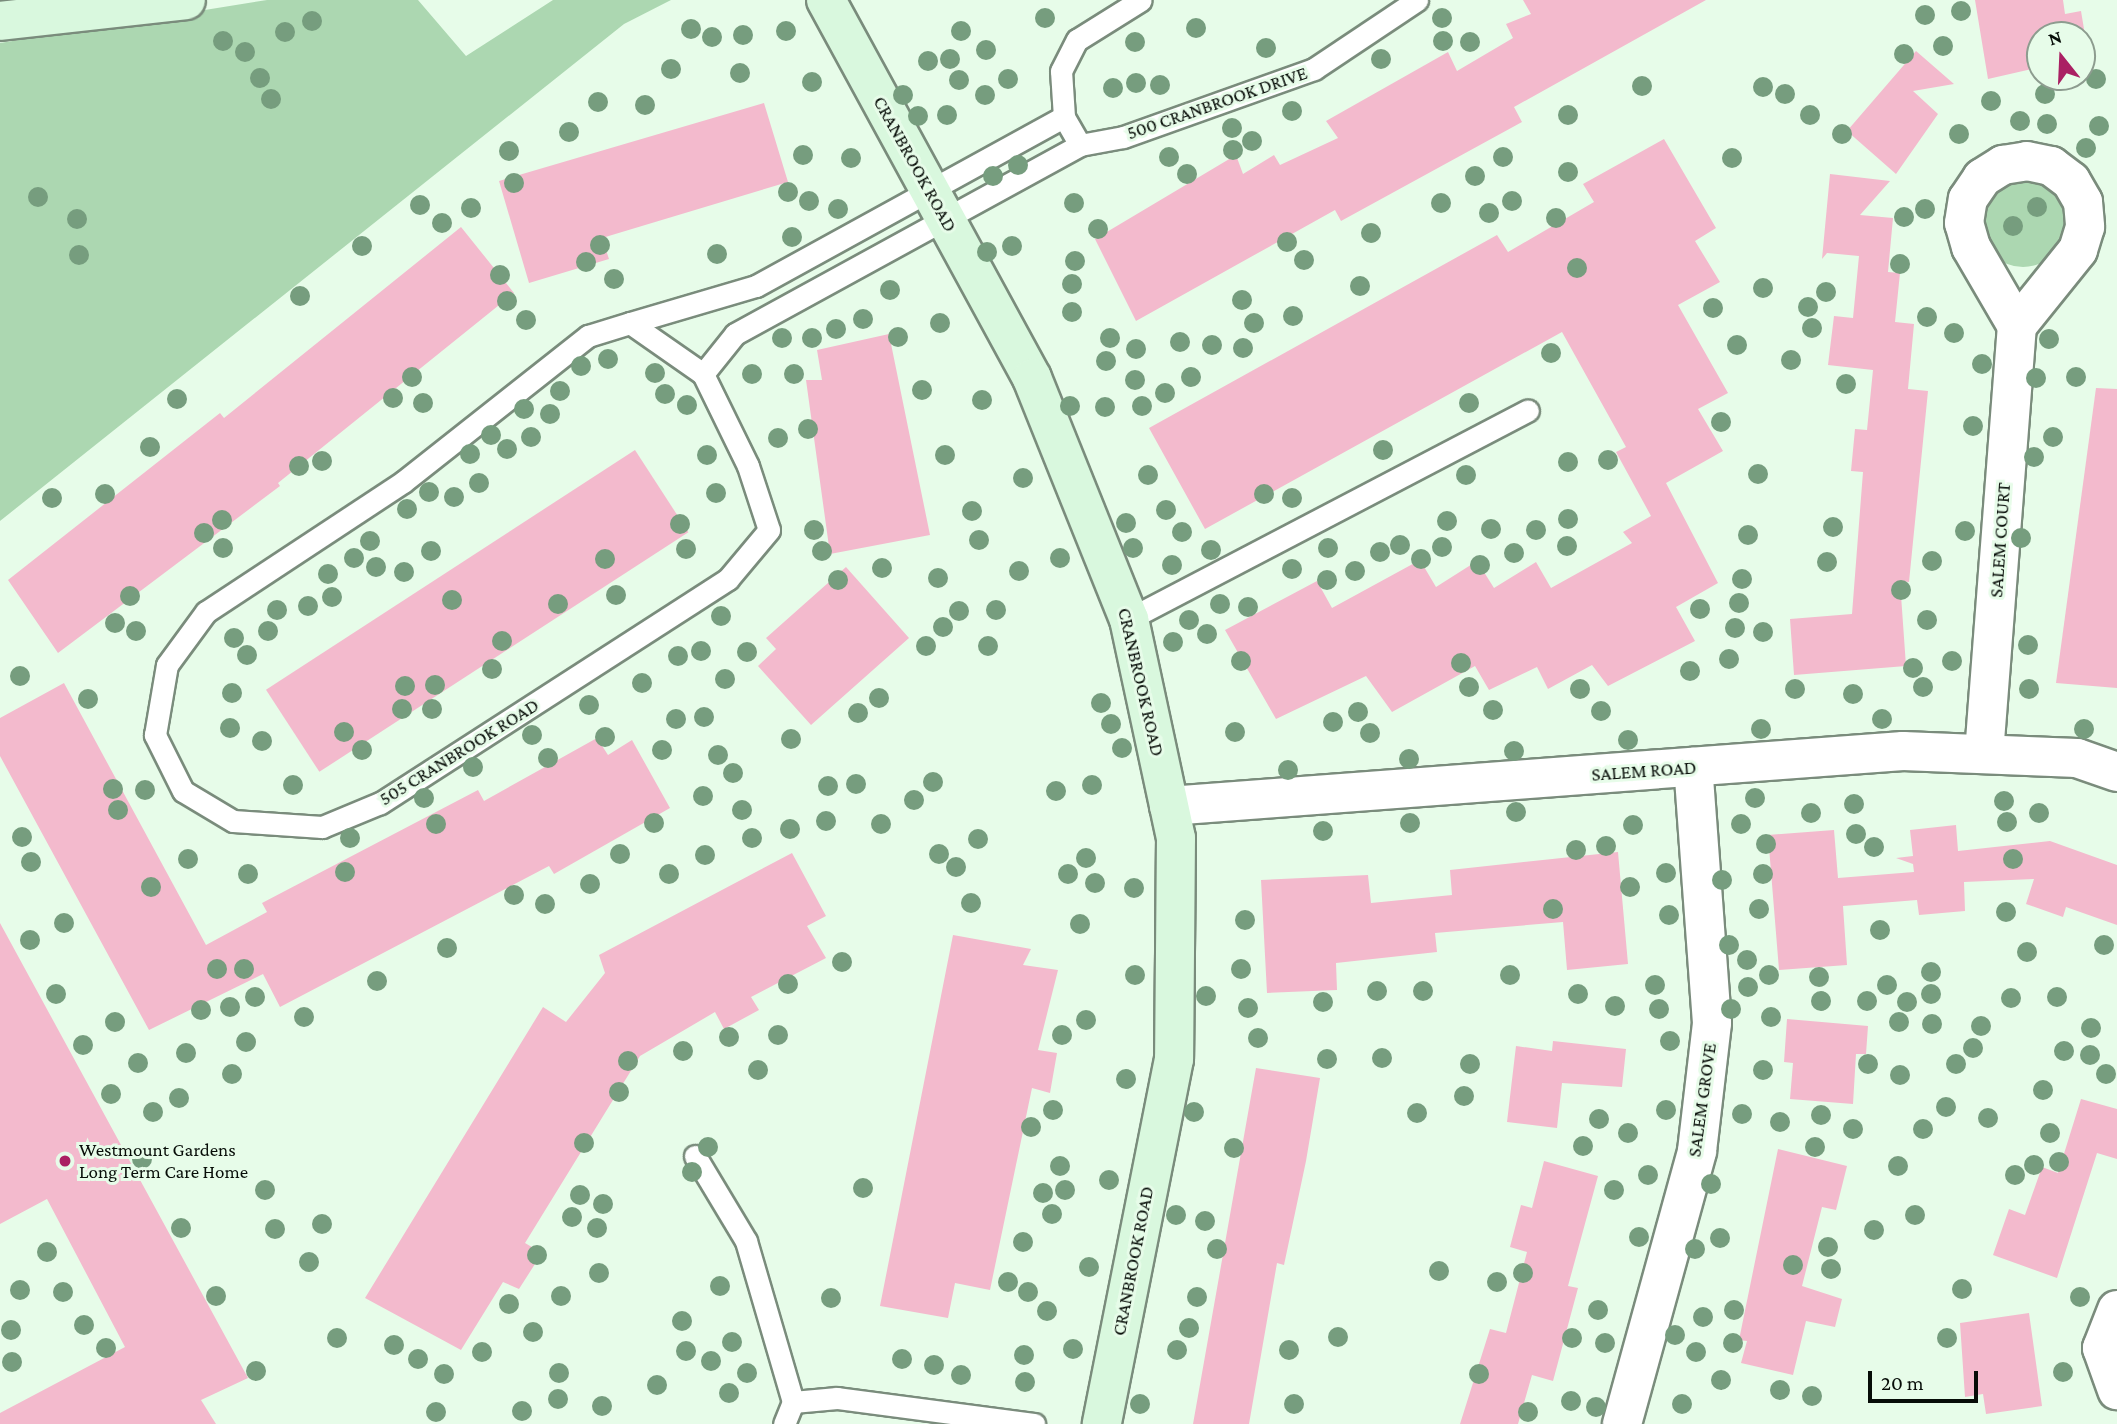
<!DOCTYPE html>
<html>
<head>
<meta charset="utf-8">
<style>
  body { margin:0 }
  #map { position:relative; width:2117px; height:1424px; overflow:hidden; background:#e7fce9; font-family:"Crimson Pro",serif }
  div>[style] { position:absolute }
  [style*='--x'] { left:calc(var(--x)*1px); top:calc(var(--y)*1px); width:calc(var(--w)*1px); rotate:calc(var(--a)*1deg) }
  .green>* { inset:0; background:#acd7b1 }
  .round { border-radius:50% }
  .building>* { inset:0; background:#f3bacd; transform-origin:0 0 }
  .roads { filter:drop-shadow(2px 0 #7a8c7c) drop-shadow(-2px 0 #7a8c7c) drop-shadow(0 2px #7a8c7c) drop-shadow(0 -2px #7a8c7c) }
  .lane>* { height:21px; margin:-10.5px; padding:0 10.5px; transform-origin:10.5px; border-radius:10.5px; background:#fff }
  .street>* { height:38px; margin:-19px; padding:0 19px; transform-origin:19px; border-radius:19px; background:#fff }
  .secondary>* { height:38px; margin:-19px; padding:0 19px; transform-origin:19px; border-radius:19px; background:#d9f8de }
  .trees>* { width:20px; height:20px; margin:-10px; border-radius:50%; background:#769d7e }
  .dots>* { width:19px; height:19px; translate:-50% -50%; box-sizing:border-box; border:4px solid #e7fce9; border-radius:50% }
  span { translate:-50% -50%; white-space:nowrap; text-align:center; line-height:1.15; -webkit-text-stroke:6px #e7fce9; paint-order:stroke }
  .street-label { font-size:19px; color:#070d08 }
  .poi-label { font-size:19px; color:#070d08 }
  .left { translate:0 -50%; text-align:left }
  .north { position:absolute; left:2026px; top:21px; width:70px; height:70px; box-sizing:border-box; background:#e7fce9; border:2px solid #8d9c8f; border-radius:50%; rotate:342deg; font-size:19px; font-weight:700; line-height:28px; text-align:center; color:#070d08 }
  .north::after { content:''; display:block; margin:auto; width:24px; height:32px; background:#aa2063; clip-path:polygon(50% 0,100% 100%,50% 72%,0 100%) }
  .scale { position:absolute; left:1868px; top:1371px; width:110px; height:32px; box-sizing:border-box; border:4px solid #070d08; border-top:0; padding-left:9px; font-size:21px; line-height:24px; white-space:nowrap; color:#070d08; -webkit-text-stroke:5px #e7fce9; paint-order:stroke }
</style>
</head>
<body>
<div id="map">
  <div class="green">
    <div style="clip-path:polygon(267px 0,418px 0,466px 56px,553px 0,671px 0,624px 24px,0 521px,0 43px)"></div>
    <div class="round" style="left:1980px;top:181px;width:86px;height:86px"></div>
  </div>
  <div class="building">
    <div style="clip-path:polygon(1523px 0,1706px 0,1514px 107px,1522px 122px,1341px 221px,1335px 210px,1136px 321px,1095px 239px,1236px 155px,1243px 174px,1274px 155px,1280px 165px,1338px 138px,1326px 121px,1448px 52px,1457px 71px,1513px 38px,1506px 24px,1531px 14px)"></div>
    <div style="clip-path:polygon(1975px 0,2063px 0,2065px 14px,2081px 11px,2089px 59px,2082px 60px,2082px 35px,2040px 35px,2040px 67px,1988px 79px)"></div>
    <div style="clip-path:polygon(1916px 51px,1954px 84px,1913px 91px,1938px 114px,1896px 174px,1847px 131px)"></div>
    <div style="clip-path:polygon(764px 103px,788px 182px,602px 238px,609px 259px,529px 283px,499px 181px)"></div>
    <div style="clip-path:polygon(1664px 139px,1716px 228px,1695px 241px,1720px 282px,1678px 305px,1728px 393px,1698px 409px,1723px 451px,1666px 483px,1718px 583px,1676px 607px,1695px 641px,1608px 686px,1592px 665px,1548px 689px,1537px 667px,1489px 690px,1475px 666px,1392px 712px,1366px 676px,1276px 719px,1225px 630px,1317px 581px,1332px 608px,1420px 560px,1436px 587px,1477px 561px,1494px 588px,1536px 562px,1551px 588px,1632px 543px,1623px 532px,1651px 516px,1616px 452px,1626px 447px,1562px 332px,1205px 529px,1149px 428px,1497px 235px,1508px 252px,1594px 202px,1583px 184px)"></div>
    <div style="clip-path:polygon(1830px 174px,1890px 181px,1860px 215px,1893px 218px,1888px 272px,1900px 273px,1895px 322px,1914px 324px,1908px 389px,1928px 391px,1909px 582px,1900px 581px,1906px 666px,1794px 675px,1790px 619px,1852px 614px,1863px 472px,1851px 471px,1855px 429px,1867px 430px,1873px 370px,1828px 365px,1834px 316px,1853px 318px,1859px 256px,1827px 253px,1822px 259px)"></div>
    <div style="clip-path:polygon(461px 227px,514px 293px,278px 483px,280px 486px,58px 653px,8px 580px,220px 413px,224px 418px)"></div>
    <div style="clip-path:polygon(889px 334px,930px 535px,830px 554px,806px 380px,822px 380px,817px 350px)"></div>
    <div style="clip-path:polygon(2096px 388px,2117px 389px,2117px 688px,2056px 683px)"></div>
    <div style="left:635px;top:450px;width:98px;height:440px;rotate:57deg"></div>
    <div style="clip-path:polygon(846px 567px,909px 638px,811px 725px,758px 666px,776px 649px,766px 638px)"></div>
    <div style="clip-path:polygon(64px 683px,206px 945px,267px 912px,262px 903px,478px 790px,484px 801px,597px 738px,608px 755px,632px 740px,670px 808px,554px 874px,549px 866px,280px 1007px,263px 974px,149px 1030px,0 756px,0 718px)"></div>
    <div style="clip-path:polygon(1956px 825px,1958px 851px,2050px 841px,2117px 865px,2117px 925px,2066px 907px,2063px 917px,2026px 904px,2034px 879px,1964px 882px,1965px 911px,1919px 915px,1917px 900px,1843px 906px,1847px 965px,1779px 970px,1768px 835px,1834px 830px,1838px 878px,1914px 872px,1913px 864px,1896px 858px,1913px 856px,1910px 830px)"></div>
    <div style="clip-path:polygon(1618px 852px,1628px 964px,1567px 970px,1563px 922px,1435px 933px,1437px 952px,1336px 963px,1337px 990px,1267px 993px,1261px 880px,1368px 875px,1371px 903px,1452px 895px,1450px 870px)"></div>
    <div style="clip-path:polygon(792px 853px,826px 916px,807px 926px,826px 958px,751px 997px,759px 1010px,724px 1029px,715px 1012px,640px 1056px,525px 1243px,542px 1253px,519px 1289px,503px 1282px,461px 1350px,365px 1298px,543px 1007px,566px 1022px,605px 973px,599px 955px)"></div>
    <div style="clip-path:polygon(0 923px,248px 1378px,201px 1400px,216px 1424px,0 1424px,0 1413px,125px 1347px,47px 1199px,0 1224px)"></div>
    <div style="clip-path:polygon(953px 935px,1031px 949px,1023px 965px,1058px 970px,1038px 1050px,1057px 1053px,1050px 1093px,1032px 1088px,990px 1290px,955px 1283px,948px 1318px,880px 1306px)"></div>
    <div style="clip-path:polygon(1787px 1019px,1868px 1026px,1866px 1054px,1856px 1054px,1853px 1104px,1790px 1099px,1793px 1063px,1784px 1062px)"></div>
    <div style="clip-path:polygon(1553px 1041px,1626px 1049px,1622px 1087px,1562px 1083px,1557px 1128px,1507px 1122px,1516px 1046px,1552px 1051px)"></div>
    <div style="clip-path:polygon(1256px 1068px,1320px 1078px,1306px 1161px,1284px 1265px,1277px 1263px,1249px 1424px,1193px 1424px)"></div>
    <div style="clip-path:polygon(2081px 1099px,2117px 1109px,2117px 1159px,2097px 1153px,2057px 1278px,1993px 1255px,2009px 1209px,2025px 1215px,2042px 1167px,2058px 1173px)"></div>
    <div style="clip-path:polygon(1778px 1149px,1847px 1166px,1836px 1210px,1822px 1207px,1802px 1286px,1842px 1299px,1835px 1327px,1806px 1321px,1793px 1375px,1741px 1363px,1747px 1341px,1739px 1340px)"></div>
    <div style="clip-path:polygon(1544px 1161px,1598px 1176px,1568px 1286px,1578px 1288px,1553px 1381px,1532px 1375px,1518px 1424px,1460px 1424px,1490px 1329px,1506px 1333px,1527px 1252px,1510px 1247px,1521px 1205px,1532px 1208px)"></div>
    <div style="clip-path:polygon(2029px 1313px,2042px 1406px,1986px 1414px,1983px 1394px,1965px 1397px,1960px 1323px)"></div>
  </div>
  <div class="roads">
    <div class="lane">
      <div style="--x:1080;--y:145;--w:32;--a:-120"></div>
      <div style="--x:1064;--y:117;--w:46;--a:-93.7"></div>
      <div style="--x:1061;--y:71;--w:35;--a:-63"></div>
      <div style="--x:1077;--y:40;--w:75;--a:-32"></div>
      <div style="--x:630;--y:323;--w:89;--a:34.9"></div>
      <div style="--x:703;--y:374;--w:102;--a:63.9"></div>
      <div style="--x:748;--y:466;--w:67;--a:71.8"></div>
      <div style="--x:769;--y:530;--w:64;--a:129.9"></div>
      <div style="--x:728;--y:579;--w:414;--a:147.2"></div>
      <div style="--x:380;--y:803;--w:63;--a:157.5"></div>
      <div style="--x:322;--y:827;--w:89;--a:-176.1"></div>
      <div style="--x:233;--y:821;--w:58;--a:-149"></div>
      <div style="--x:183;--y:791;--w:63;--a:-116.6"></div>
      <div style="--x:155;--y:735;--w:71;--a:-80.3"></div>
      <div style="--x:167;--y:665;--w:66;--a:-53.7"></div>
      <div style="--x:206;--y:612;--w:236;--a:-33.4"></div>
      <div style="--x:403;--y:482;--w:236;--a:-38.3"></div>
      <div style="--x:588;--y:336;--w:44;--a:-17.2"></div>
      <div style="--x:630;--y:323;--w:131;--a:-16.4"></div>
      <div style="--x:756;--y:286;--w:351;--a:-28.8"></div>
      <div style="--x:703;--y:374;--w:51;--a:-51.3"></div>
      <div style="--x:735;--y:334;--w:393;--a:-28.7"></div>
      <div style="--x:1080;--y:145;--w:44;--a:-10.5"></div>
      <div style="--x:1123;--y:137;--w:203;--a:-19.6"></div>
      <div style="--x:1314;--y:69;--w:124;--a:-33.8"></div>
      <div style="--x:1129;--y:619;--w:450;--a:-27.6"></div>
      <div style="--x:695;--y:1156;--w:99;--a:59"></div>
      <div style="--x:746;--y:1241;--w:168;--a:73.7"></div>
      <div style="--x:793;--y:1402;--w:24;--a:112"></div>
      <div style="--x:793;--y:1402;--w:44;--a:-5.2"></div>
      <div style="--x:837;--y:1398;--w:199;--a:7.5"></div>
    </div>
    <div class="street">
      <div style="--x:1984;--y:754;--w:429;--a:-85.6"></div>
      <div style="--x:2017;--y:326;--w:91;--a:-120.2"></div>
      <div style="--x:1971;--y:247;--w:25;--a:-106"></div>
      <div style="--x:1964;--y:223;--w:24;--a:-81"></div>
      <div style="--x:1968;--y:199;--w:25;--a:-56"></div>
      <div style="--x:1982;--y:178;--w:25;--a:-32"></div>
      <div style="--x:2003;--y:165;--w:24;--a:-9"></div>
      <div style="--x:2027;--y:161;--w:25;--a:12"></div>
      <div style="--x:2051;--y:166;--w:25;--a:37"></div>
      <div style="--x:2071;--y:181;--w:24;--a:60"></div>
      <div style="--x:2083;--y:202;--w:25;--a:85"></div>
      <div style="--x:2085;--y:227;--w:24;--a:107"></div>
      <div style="--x:2078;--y:250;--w:97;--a:128.8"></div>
      <div style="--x:1169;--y:806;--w:736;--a:-4.29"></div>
      <div style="--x:1903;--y:751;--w:174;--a:2.3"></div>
      <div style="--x:2077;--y:758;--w:42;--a:19.3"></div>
      <div style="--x:2117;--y:1310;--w:41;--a:111.5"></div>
      <div style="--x:2102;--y:1348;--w:45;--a:70.3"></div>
      <div style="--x:1622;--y:1424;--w:283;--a:-74.6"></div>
      <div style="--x:1697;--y:1151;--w:129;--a:-83.3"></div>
      <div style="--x:1712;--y:1023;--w:257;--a:-94.2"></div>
    </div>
    <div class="secondary">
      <div style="--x:826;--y:0;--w:430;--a:61.4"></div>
      <div style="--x:1032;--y:378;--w:260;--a:68.1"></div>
      <div style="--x:1129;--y:619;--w:224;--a:77.9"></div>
      <div style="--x:1176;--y:838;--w:221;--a:90.5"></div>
      <div style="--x:1174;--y:1059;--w:372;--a:101.2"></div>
      <div style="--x:0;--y:21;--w:187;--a:-6.4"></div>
    </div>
  </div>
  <div class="trees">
    <div style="left:1961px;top:11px"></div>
    <div style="left:1925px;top:15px"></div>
    <div style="left:1045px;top:18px"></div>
    <div style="left:1442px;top:18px"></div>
    <div style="left:312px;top:21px"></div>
    <div style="left:1196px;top:28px"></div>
    <div style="left:691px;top:29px"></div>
    <div style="left:786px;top:31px"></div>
    <div style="left:961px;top:31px"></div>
    <div style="left:285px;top:32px"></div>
    <div style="left:743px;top:35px"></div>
    <div style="left:712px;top:37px"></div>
    <div style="left:223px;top:41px"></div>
    <div style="left:1443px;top:41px"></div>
    <div style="left:1135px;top:42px"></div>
    <div style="left:1470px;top:42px"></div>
    <div style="left:1943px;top:46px"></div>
    <div style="left:1266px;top:48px"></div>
    <div style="left:986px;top:50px"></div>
    <div style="left:245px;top:52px"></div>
    <div style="left:1904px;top:54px"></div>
    <div style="left:950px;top:59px"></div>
    <div style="left:1381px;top:59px"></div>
    <div style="left:928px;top:61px"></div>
    <div style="left:671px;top:69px"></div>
    <div style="left:740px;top:73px"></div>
    <div style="left:260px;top:78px"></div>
    <div style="left:1008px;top:79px"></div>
    <div style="left:2096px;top:79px"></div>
    <div style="left:959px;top:80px"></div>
    <div style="left:812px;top:82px"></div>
    <div style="left:1136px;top:83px"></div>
    <div style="left:1160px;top:85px"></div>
    <div style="left:1642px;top:86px"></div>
    <div style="left:1763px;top:87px"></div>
    <div style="left:1113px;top:88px"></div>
    <div style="left:1785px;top:94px"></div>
    <div style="left:2045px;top:94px"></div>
    <div style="left:903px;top:95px"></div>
    <div style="left:985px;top:95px"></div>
    <div style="left:271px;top:99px"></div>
    <div style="left:1991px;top:101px"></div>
    <div style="left:598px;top:102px"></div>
    <div style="left:645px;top:105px"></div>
    <div style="left:1292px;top:111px"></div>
    <div style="left:947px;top:115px"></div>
    <div style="left:1568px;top:115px"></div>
    <div style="left:1810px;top:115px"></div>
    <div style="left:918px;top:116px"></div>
    <div style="left:2020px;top:121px"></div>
    <div style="left:2047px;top:124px"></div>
    <div style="left:2099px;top:126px"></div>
    <div style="left:1232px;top:128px"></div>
    <div style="left:569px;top:132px"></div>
    <div style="left:1842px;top:134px"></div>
    <div style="left:1959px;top:134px"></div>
    <div style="left:1252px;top:141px"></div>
    <div style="left:2086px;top:148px"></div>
    <div style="left:1233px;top:150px"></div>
    <div style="left:509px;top:151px"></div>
    <div style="left:803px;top:155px"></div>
    <div style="left:1169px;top:157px"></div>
    <div style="left:1503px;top:157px"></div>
    <div style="left:851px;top:158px"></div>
    <div style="left:1732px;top:158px"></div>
    <div style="left:1018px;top:165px"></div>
    <div style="left:1568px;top:172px"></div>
    <div style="left:1187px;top:174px"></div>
    <div style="left:993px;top:176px"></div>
    <div style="left:1475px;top:176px"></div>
    <div style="left:514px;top:183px"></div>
    <div style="left:788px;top:192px"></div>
    <div style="left:38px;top:197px"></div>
    <div style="left:809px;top:201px"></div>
    <div style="left:1512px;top:201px"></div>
    <div style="left:1074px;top:203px"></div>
    <div style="left:1441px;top:203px"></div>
    <div style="left:420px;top:205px"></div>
    <div style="left:2037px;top:207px"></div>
    <div style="left:471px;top:208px"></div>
    <div style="left:838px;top:209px"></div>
    <div style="left:1925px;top:209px"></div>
    <div style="left:1489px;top:213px"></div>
    <div style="left:1904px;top:217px"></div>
    <div style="left:1556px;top:218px"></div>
    <div style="left:77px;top:219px"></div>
    <div style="left:442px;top:223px"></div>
    <div style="left:2013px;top:226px"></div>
    <div style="left:1098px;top:229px"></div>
    <div style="left:1371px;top:233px"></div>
    <div style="left:792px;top:237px"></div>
    <div style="left:1287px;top:242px"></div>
    <div style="left:600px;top:245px"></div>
    <div style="left:362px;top:246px"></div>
    <div style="left:1012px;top:246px"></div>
    <div style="left:987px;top:252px"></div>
    <div style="left:717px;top:254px"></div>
    <div style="left:79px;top:255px"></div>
    <div style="left:1304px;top:260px"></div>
    <div style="left:1075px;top:261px"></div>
    <div style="left:586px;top:262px"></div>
    <div style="left:1900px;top:264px"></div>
    <div style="left:1577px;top:268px"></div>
    <div style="left:500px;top:275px"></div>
    <div style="left:614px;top:279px"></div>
    <div style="left:1072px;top:284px"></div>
    <div style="left:1360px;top:286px"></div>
    <div style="left:1763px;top:288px"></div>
    <div style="left:890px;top:290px"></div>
    <div style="left:1826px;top:292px"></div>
    <div style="left:300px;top:296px"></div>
    <div style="left:1242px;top:300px"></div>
    <div style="left:507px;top:301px"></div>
    <div style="left:1808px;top:307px"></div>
    <div style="left:1713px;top:308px"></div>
    <div style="left:1072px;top:312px"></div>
    <div style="left:1293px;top:316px"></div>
    <div style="left:1927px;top:317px"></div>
    <div style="left:863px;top:319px"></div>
    <div style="left:526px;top:320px"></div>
    <div style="left:940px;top:323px"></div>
    <div style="left:1254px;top:323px"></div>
    <div style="left:1812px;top:328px"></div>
    <div style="left:836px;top:329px"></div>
    <div style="left:1954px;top:333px"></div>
    <div style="left:898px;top:337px"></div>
    <div style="left:782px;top:338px"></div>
    <div style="left:812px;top:338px"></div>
    <div style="left:1110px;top:338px"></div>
    <div style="left:2049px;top:339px"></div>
    <div style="left:1180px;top:342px"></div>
    <div style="left:1212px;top:345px"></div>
    <div style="left:1737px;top:345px"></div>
    <div style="left:1243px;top:348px"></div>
    <div style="left:1136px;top:349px"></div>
    <div style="left:1551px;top:353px"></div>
    <div style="left:608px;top:359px"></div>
    <div style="left:1791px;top:360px"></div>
    <div style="left:1106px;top:361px"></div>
    <div style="left:1982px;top:364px"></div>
    <div style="left:581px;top:366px"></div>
    <div style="left:655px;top:373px"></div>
    <div style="left:752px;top:374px"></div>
    <div style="left:794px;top:374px"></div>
    <div style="left:412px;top:377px"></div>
    <div style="left:1191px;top:377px"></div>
    <div style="left:2076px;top:377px"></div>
    <div style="left:2036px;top:378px"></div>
    <div style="left:1135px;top:380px"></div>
    <div style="left:1846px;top:384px"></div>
    <div style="left:922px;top:390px"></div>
    <div style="left:560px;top:391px"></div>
    <div style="left:1165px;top:393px"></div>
    <div style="left:665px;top:394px"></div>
    <div style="left:393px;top:398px"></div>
    <div style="left:177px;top:399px"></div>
    <div style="left:982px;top:400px"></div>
    <div style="left:423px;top:403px"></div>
    <div style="left:1469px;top:403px"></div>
    <div style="left:687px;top:405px"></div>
    <div style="left:1070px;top:406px"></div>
    <div style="left:1142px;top:406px"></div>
    <div style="left:1105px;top:407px"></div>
    <div style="left:524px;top:409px"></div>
    <div style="left:550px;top:414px"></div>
    <div style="left:1721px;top:422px"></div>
    <div style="left:1973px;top:426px"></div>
    <div style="left:808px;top:429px"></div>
    <div style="left:491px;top:435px"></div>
    <div style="left:531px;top:437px"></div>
    <div style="left:2053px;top:437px"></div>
    <div style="left:778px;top:438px"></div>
    <div style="left:150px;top:447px"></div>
    <div style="left:507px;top:449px"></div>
    <div style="left:1383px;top:450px"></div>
    <div style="left:470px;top:454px"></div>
    <div style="left:707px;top:455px"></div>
    <div style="left:945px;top:455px"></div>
    <div style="left:2034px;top:457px"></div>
    <div style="left:1608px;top:460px"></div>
    <div style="left:322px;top:461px"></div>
    <div style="left:1568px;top:462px"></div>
    <div style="left:299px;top:466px"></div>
    <div style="left:1758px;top:474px"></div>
    <div style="left:1148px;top:475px"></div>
    <div style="left:1466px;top:475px"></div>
    <div style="left:1023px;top:478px"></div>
    <div style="left:479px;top:483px"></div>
    <div style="left:429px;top:492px"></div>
    <div style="left:716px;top:493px"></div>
    <div style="left:105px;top:494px"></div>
    <div style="left:1264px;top:494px"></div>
    <div style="left:454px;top:497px"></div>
    <div style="left:52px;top:498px"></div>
    <div style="left:1292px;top:498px"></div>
    <div style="left:407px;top:509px"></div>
    <div style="left:1166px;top:510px"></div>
    <div style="left:972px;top:511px"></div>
    <div style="left:1568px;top:519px"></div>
    <div style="left:222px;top:520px"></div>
    <div style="left:1447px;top:521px"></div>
    <div style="left:1126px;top:523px"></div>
    <div style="left:680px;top:524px"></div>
    <div style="left:1833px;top:527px"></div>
    <div style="left:1491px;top:529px"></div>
    <div style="left:814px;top:530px"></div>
    <div style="left:1536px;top:530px"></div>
    <div style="left:1965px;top:531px"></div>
    <div style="left:1182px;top:532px"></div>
    <div style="left:204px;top:533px"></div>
    <div style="left:1748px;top:535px"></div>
    <div style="left:2021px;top:538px"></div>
    <div style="left:979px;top:540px"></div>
    <div style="left:370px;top:541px"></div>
    <div style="left:1400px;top:545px"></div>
    <div style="left:1567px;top:546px"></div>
    <div style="left:1442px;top:547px"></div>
    <div style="left:223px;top:548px"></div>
    <div style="left:1133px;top:548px"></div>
    <div style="left:1328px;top:548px"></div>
    <div style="left:686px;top:549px"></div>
    <div style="left:1211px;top:550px"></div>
    <div style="left:431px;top:551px"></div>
    <div style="left:822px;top:551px"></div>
    <div style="left:1380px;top:552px"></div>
    <div style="left:1514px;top:553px"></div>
    <div style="left:354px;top:558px"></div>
    <div style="left:1060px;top:558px"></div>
    <div style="left:605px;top:559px"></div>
    <div style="left:1421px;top:559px"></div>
    <div style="left:1932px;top:561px"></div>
    <div style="left:1827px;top:562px"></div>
    <div style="left:1172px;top:565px"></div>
    <div style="left:1480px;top:565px"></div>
    <div style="left:376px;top:567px"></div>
    <div style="left:882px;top:568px"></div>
    <div style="left:1292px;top:569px"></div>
    <div style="left:1019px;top:571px"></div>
    <div style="left:1355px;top:571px"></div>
    <div style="left:404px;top:572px"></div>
    <div style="left:328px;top:574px"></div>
    <div style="left:938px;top:578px"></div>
    <div style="left:1742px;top:579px"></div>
    <div style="left:838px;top:580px"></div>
    <div style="left:1327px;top:580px"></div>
    <div style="left:1901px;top:590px"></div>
    <div style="left:616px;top:595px"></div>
    <div style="left:130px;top:596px"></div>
    <div style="left:332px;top:597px"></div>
    <div style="left:452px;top:600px"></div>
    <div style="left:1739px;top:603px"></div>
    <div style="left:558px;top:604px"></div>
    <div style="left:1220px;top:604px"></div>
    <div style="left:308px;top:606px"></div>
    <div style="left:1248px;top:607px"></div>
    <div style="left:1700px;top:609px"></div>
    <div style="left:277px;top:610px"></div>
    <div style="left:996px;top:610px"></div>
    <div style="left:959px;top:611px"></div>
    <div style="left:721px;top:616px"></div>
    <div style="left:1189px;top:620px"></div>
    <div style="left:1927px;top:620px"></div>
    <div style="left:115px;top:623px"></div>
    <div style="left:943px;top:627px"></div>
    <div style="left:1735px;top:628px"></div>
    <div style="left:136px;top:631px"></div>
    <div style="left:268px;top:631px"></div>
    <div style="left:1763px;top:632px"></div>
    <div style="left:1207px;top:634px"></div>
    <div style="left:234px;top:638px"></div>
    <div style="left:502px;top:641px"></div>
    <div style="left:1173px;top:642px"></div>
    <div style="left:2028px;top:645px"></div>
    <div style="left:926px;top:646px"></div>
    <div style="left:988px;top:646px"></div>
    <div style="left:701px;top:651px"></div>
    <div style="left:747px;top:652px"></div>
    <div style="left:247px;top:655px"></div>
    <div style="left:678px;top:656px"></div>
    <div style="left:1729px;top:659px"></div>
    <div style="left:1241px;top:661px"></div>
    <div style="left:1952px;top:661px"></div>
    <div style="left:1461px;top:663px"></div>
    <div style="left:1913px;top:668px"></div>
    <div style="left:492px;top:669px"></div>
    <div style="left:1690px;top:671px"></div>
    <div style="left:20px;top:676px"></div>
    <div style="left:725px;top:679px"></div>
    <div style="left:642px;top:683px"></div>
    <div style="left:435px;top:685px"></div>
    <div style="left:405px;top:686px"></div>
    <div style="left:1469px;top:687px"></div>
    <div style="left:1923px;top:687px"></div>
    <div style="left:1580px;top:689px"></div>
    <div style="left:1795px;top:689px"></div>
    <div style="left:2029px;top:689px"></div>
    <div style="left:232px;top:693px"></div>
    <div style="left:1853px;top:694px"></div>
    <div style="left:879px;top:698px"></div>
    <div style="left:88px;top:699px"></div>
    <div style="left:1101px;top:703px"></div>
    <div style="left:589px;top:705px"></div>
    <div style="left:402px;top:709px"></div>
    <div style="left:432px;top:709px"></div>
    <div style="left:1493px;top:710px"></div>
    <div style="left:1601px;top:711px"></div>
    <div style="left:1358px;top:712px"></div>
    <div style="left:858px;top:713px"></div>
    <div style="left:704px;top:717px"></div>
    <div style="left:676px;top:719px"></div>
    <div style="left:1882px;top:719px"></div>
    <div style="left:1333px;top:722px"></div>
    <div style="left:1111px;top:724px"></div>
    <div style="left:230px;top:728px"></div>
    <div style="left:1761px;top:729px"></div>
    <div style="left:2084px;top:729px"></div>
    <div style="left:344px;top:732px"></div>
    <div style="left:1235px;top:732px"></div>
    <div style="left:1370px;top:733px"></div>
    <div style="left:532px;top:735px"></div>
    <div style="left:605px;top:737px"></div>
    <div style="left:791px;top:739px"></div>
    <div style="left:1628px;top:740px"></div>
    <div style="left:262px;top:741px"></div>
    <div style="left:1122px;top:748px"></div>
    <div style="left:362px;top:750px"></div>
    <div style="left:662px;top:750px"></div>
    <div style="left:1514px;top:751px"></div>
    <div style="left:718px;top:755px"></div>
    <div style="left:548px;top:758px"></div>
    <div style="left:1409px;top:759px"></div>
    <div style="left:473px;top:767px"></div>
    <div style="left:1288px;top:770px"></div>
    <div style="left:733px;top:773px"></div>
    <div style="left:933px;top:782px"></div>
    <div style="left:856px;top:784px"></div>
    <div style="left:293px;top:785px"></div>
    <div style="left:1092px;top:785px"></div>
    <div style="left:828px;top:786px"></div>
    <div style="left:113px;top:789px"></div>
    <div style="left:145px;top:790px"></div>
    <div style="left:1056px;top:791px"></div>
    <div style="left:703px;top:796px"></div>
    <div style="left:424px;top:798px"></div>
    <div style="left:1755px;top:798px"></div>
    <div style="left:914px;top:800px"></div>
    <div style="left:2004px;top:801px"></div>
    <div style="left:1854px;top:804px"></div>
    <div style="left:118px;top:810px"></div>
    <div style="left:742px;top:810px"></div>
    <div style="left:1516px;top:812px"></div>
    <div style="left:1811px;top:813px"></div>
    <div style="left:2039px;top:813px"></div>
    <div style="left:826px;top:821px"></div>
    <div style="left:2007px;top:822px"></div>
    <div style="left:654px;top:823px"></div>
    <div style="left:1410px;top:823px"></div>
    <div style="left:436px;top:824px"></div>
    <div style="left:881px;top:824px"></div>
    <div style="left:1741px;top:824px"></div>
    <div style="left:1633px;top:825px"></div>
    <div style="left:790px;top:829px"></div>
    <div style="left:1323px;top:831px"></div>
    <div style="left:1856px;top:834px"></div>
    <div style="left:22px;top:837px"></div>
    <div style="left:350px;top:838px"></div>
    <div style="left:752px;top:838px"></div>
    <div style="left:978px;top:839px"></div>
    <div style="left:1766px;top:844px"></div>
    <div style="left:1606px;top:846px"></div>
    <div style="left:1874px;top:847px"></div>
    <div style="left:1576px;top:850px"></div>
    <div style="left:620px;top:854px"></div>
    <div style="left:939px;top:854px"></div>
    <div style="left:705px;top:855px"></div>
    <div style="left:1086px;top:858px"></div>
    <div style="left:188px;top:859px"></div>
    <div style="left:2013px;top:859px"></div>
    <div style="left:31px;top:862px"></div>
    <div style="left:956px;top:867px"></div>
    <div style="left:345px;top:872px"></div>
    <div style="left:1666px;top:873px"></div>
    <div style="left:248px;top:874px"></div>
    <div style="left:669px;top:874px"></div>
    <div style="left:1068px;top:874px"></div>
    <div style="left:1763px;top:874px"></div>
    <div style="left:1722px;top:880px"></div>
    <div style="left:1095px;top:883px"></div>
    <div style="left:590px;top:884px"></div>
    <div style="left:151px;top:887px"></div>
    <div style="left:1630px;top:887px"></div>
    <div style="left:1134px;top:888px"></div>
    <div style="left:514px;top:895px"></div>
    <div style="left:971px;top:903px"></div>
    <div style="left:545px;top:904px"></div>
    <div style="left:1553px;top:909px"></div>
    <div style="left:1759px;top:909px"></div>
    <div style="left:2006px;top:912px"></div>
    <div style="left:1669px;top:915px"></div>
    <div style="left:1245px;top:920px"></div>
    <div style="left:64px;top:923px"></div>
    <div style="left:1080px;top:924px"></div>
    <div style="left:1880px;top:930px"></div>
    <div style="left:30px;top:940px"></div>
    <div style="left:1729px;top:945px"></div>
    <div style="left:2104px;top:945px"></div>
    <div style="left:447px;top:948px"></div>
    <div style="left:2027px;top:952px"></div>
    <div style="left:1747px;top:960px"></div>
    <div style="left:842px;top:962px"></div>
    <div style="left:217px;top:969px"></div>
    <div style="left:244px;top:969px"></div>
    <div style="left:1241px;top:969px"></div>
    <div style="left:1931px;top:972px"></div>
    <div style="left:1135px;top:975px"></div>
    <div style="left:1510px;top:975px"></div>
    <div style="left:1769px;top:975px"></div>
    <div style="left:1819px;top:977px"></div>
    <div style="left:377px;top:981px"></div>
    <div style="left:788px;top:984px"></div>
    <div style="left:1655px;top:985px"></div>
    <div style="left:1887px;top:985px"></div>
    <div style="left:1748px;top:987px"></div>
    <div style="left:1377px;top:991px"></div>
    <div style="left:1423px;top:991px"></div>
    <div style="left:56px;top:994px"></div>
    <div style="left:1578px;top:994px"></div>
    <div style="left:1931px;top:994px"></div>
    <div style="left:1206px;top:996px"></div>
    <div style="left:255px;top:997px"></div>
    <div style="left:2057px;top:997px"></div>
    <div style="left:2011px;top:998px"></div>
    <div style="left:1821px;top:1001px"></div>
    <div style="left:1867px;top:1001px"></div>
    <div style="left:1323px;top:1002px"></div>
    <div style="left:1907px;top:1002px"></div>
    <div style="left:1615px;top:1006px"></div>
    <div style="left:230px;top:1007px"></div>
    <div style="left:1248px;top:1008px"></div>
    <div style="left:1659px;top:1009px"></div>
    <div style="left:1731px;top:1009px"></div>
    <div style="left:201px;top:1010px"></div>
    <div style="left:304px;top:1017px"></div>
    <div style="left:1771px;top:1017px"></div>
    <div style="left:1086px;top:1020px"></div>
    <div style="left:115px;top:1022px"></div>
    <div style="left:1899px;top:1022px"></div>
    <div style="left:1932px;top:1024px"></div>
    <div style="left:1981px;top:1026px"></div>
    <div style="left:2091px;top:1028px"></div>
    <div style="left:778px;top:1035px"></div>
    <div style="left:1062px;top:1035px"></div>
    <div style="left:729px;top:1037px"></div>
    <div style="left:1258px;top:1038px"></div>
    <div style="left:1670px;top:1041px"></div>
    <div style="left:246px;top:1042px"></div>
    <div style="left:83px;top:1045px"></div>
    <div style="left:1973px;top:1048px"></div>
    <div style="left:683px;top:1051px"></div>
    <div style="left:2064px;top:1051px"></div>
    <div style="left:186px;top:1053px"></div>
    <div style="left:2090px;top:1055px"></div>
    <div style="left:1382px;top:1058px"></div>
    <div style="left:1327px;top:1059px"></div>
    <div style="left:628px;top:1061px"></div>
    <div style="left:138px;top:1063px"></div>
    <div style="left:1470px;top:1064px"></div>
    <div style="left:1868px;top:1064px"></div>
    <div style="left:1956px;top:1064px"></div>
    <div style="left:758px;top:1070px"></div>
    <div style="left:1763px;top:1070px"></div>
    <div style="left:232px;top:1074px"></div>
    <div style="left:2106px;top:1074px"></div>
    <div style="left:1900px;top:1075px"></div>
    <div style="left:1126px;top:1079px"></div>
    <div style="left:2043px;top:1090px"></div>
    <div style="left:619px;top:1092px"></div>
    <div style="left:111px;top:1094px"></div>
    <div style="left:1464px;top:1096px"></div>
    <div style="left:179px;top:1098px"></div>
    <div style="left:1946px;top:1107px"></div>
    <div style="left:1053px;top:1110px"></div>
    <div style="left:1666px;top:1110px"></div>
    <div style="left:153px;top:1112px"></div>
    <div style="left:1194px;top:1112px"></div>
    <div style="left:1417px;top:1113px"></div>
    <div style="left:1742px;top:1114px"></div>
    <div style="left:1821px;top:1115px"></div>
    <div style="left:1988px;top:1118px"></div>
    <div style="left:1599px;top:1119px"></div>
    <div style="left:1780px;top:1122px"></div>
    <div style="left:1031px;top:1127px"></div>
    <div style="left:1853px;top:1129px"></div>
    <div style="left:1923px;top:1129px"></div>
    <div style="left:1628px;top:1133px"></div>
    <div style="left:2050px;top:1133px"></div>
    <div style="left:584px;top:1143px"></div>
    <div style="left:1583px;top:1146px"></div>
    <div style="left:708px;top:1147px"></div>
    <div style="left:1815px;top:1147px"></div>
    <div style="left:1234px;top:1148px"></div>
    <div style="left:142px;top:1159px"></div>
    <div style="left:2059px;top:1162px"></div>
    <div style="left:2034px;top:1165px"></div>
    <div style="left:1060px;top:1166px"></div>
    <div style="left:1898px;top:1166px"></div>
    <div style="left:692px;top:1172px"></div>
    <div style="left:1648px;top:1175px"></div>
    <div style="left:2015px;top:1175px"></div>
    <div style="left:1109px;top:1180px"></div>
    <div style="left:1711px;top:1184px"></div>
    <div style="left:863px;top:1188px"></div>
    <div style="left:265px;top:1190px"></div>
    <div style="left:1065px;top:1190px"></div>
    <div style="left:1614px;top:1190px"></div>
    <div style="left:1043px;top:1193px"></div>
    <div style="left:580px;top:1195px"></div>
    <div style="left:603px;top:1204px"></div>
    <div style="left:1052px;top:1214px"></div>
    <div style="left:1176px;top:1215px"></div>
    <div style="left:1915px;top:1215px"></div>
    <div style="left:572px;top:1217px"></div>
    <div style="left:1205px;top:1221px"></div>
    <div style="left:322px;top:1224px"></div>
    <div style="left:181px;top:1228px"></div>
    <div style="left:597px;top:1228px"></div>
    <div style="left:275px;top:1229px"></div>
    <div style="left:1874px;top:1230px"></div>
    <div style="left:1639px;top:1237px"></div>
    <div style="left:1720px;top:1238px"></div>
    <div style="left:1023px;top:1242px"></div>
    <div style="left:1828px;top:1247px"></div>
    <div style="left:1217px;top:1249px"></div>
    <div style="left:1695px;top:1249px"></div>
    <div style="left:47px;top:1252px"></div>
    <div style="left:537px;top:1255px"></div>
    <div style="left:309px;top:1262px"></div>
    <div style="left:1793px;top:1265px"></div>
    <div style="left:1089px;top:1267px"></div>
    <div style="left:1831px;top:1269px"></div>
    <div style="left:1439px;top:1271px"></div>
    <div style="left:599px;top:1273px"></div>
    <div style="left:1523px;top:1273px"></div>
    <div style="left:1008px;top:1282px"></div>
    <div style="left:1497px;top:1282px"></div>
    <div style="left:720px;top:1286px"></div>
    <div style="left:1962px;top:1289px"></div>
    <div style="left:20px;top:1290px"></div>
    <div style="left:63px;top:1292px"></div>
    <div style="left:1028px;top:1292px"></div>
    <div style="left:216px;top:1296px"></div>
    <div style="left:561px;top:1296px"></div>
    <div style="left:1197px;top:1297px"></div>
    <div style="left:2080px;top:1297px"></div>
    <div style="left:831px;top:1298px"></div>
    <div style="left:509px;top:1304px"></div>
    <div style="left:1598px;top:1310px"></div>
    <div style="left:1734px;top:1310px"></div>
    <div style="left:1047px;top:1311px"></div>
    <div style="left:1703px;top:1317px"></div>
    <div style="left:682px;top:1321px"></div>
    <div style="left:84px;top:1325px"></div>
    <div style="left:1189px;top:1328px"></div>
    <div style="left:11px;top:1330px"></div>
    <div style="left:533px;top:1332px"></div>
    <div style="left:1675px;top:1335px"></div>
    <div style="left:1338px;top:1337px"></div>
    <div style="left:337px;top:1338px"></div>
    <div style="left:1572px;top:1338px"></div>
    <div style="left:1947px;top:1338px"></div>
    <div style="left:732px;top:1342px"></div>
    <div style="left:1605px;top:1343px"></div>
    <div style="left:1733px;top:1343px"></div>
    <div style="left:394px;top:1345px"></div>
    <div style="left:106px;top:1348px"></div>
    <div style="left:1073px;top:1349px"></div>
    <div style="left:1177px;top:1350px"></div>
    <div style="left:1289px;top:1350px"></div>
    <div style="left:686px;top:1351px"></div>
    <div style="left:482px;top:1352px"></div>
    <div style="left:1696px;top:1352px"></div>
    <div style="left:1024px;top:1355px"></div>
    <div style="left:418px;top:1359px"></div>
    <div style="left:902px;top:1359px"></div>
    <div style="left:711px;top:1361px"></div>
    <div style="left:12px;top:1362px"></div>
    <div style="left:934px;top:1365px"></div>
    <div style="left:256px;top:1371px"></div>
    <div style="left:2063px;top:1372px"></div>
    <div style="left:559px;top:1373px"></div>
    <div style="left:747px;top:1373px"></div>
    <div style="left:444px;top:1374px"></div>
    <div style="left:1479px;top:1374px"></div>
    <div style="left:961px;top:1375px"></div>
    <div style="left:1721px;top:1380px"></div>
    <div style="left:1025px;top:1382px"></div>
    <div style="left:657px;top:1385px"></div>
    <div style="left:1780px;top:1390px"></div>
    <div style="left:729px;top:1393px"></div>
    <div style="left:1812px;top:1396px"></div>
    <div style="left:558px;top:1399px"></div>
    <div style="left:1571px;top:1401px"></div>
    <div style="left:1140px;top:1404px"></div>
    <div style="left:1294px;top:1404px"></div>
    <div style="left:1682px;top:1404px"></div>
    <div style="left:602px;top:1406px"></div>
    <div style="left:1596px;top:1407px"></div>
    <div style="left:522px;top:1411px"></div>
    <div style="left:436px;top:1412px"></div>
    <div style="left:1528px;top:1412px"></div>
  </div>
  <div class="dots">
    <div style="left:65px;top:1161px;background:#aa2063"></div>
  </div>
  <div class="street-label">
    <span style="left:1217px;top:103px;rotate:-19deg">500 CRANBROOK DRIVE</span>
    <span style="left:915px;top:164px;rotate:61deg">CRANBROOK ROAD</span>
    <span style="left:2000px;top:540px;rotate:-86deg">SALEM COURT</span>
    <span style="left:1141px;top:682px;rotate:77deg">CRANBROOK ROAD</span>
    <span style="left:459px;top:752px;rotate:-32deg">505 CRANBROOK ROAD</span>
    <span style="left:1644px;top:771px;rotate:-4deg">SALEM ROAD</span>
    <span style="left:1702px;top:1100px;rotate:-82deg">SALEM GROVE</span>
    <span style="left:1133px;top:1261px;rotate:-79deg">CRANBROOK ROAD</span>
  </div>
  <div class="poi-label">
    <span class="left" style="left:79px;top:1161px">Westmount Gardens<br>Long Term Care Home</span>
  </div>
  <div class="north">N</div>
  <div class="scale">20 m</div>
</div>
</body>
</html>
